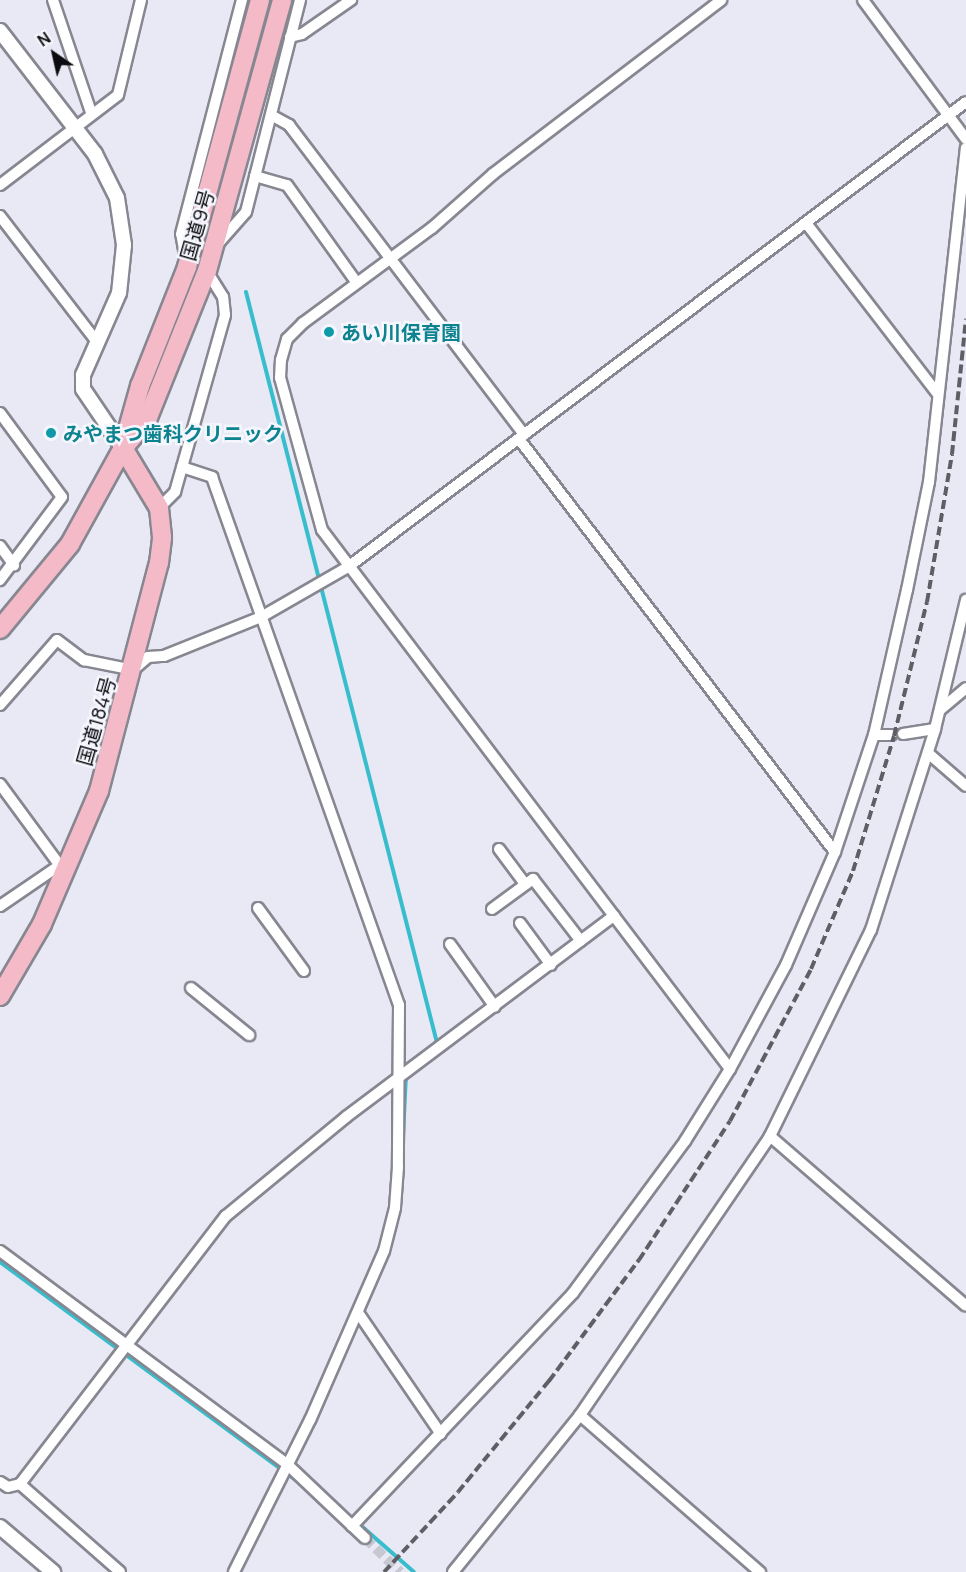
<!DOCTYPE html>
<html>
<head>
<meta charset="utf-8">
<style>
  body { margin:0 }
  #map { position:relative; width:966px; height:1572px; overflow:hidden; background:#e8e9f4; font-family:Manrope,"Noto Sans JP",sans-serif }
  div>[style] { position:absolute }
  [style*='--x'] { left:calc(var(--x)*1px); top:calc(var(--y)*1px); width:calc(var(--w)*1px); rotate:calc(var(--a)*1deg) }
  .stream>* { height:4px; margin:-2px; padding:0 2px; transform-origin:2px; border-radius:2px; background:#38bdcd }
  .minor-tunnel>* { height:10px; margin-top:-5px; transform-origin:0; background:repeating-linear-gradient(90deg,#c7c8d2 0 10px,transparent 0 15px) }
  .roads { filter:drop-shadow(2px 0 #878791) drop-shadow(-2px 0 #878791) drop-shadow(0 2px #878791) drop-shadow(0 -2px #878791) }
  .minor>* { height:10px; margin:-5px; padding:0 5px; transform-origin:5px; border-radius:5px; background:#fff }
  .tertiary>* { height:14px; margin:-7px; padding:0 7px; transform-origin:7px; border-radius:7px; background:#fff }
  .trunk>* { height:18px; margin:-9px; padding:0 9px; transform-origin:9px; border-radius:9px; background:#f4bac8 }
  .rail>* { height:4px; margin-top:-2px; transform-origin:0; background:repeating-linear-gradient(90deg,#5e5e65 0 9px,transparent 0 13.5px) }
  .dots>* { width:16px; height:16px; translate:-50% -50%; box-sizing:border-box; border:3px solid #f6f7fe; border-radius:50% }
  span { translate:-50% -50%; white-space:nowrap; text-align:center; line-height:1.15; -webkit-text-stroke:5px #f6f7fe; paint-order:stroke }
  .street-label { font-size:20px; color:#0c0c10 }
  .culture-label { font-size:20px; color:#0d838f; font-weight:700 }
  .left { translate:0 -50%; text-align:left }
  .north { position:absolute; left:24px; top:24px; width:60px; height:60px; -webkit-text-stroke:4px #f6f7fe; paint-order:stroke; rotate:326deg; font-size:16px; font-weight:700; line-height:24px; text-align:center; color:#0c0c10 }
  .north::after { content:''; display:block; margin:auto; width:21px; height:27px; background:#0c0c10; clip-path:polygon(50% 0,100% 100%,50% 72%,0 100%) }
</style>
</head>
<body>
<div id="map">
  <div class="stream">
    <div style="--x:246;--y:292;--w:775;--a:75.73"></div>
    <div style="--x:403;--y:1136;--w:62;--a:-87.2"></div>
    <div style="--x:391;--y:1243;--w:20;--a:-75"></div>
    <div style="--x:0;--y:1262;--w:379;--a:36.4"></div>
    <div style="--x:364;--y:1309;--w:32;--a:-66"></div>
    <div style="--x:358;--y:1523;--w:74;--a:41.2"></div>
  </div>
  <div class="minor-tunnel">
    <div style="--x:365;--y:1538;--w:49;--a:44.2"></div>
  </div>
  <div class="roads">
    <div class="minor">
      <div style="--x:53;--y:0;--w:121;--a:71.3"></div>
      <div style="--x:863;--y:0;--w:173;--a:53.5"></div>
      <div style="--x:290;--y:37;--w:12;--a:-14"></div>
      <div style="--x:302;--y:34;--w:60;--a:-34.8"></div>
      <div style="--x:271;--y:115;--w:21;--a:29"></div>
      <div style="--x:289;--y:125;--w:389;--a:52.8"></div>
      <div style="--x:255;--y:176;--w:33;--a:16"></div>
      <div style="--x:287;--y:185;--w:120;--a:54.5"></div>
      <div style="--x:0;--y:185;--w:148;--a:-37.3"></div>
      <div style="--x:118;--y:95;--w:98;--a:-76.4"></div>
      <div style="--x:0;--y:216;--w:159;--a:52.4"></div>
      <div style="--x:806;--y:223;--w:215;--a:52.4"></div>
      <div style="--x:216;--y:246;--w:45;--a:-48.6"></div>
      <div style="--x:246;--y:212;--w:219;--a:-75.7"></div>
      <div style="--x:186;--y:261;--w:27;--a:-100"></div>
      <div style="--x:181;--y:234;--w:242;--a:-75.4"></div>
      <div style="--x:0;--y:413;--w:104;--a:53.6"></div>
      <div style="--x:62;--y:497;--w:104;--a:126.8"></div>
      <div style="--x:519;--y:439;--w:520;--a:52.58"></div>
      <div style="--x:182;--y:467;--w:32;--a:18"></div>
      <div style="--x:212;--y:477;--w:560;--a:70.5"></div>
      <div style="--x:399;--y:1005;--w:162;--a:90.4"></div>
      <div style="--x:398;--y:1167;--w:41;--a:94.2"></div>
      <div style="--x:395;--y:1208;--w:44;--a:104.3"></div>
      <div style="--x:384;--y:1251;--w:184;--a:113.6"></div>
      <div style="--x:310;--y:1420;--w:170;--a:116.6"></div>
      <div style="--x:159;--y:508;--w:23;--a:-45"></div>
      <div style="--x:175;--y:492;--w:184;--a:-74.2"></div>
      <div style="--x:225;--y:315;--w:18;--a:-96"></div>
      <div style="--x:223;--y:297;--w:31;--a:-122"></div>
      <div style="--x:0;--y:546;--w:24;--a:54"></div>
      <div style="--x:0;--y:705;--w:86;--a:-48.8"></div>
      <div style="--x:57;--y:640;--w:34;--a:37"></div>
      <div style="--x:84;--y:660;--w:50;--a:11.5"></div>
      <div style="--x:133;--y:670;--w:20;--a:-41"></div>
      <div style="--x:148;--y:657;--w:16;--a:-4"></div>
      <div style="--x:164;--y:656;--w:105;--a:-21.9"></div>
      <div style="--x:261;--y:617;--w:100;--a:-29.9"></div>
      <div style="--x:348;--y:567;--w:773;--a:-36.96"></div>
      <div style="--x:940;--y:710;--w:34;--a:-40"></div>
      <div style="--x:903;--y:734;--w:32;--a:-9"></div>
      <div style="--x:874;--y:735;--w:17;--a:0"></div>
      <div style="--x:928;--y:753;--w:50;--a:41"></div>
      <div style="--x:0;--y:784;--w:112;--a:53.7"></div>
      <div style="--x:499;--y:849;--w:44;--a:53.4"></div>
      <div style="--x:0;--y:906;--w:73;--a:-34.3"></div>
      <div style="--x:258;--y:908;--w:78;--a:53.9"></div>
      <div style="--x:492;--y:909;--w:51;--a:-36.2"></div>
      <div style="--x:533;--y:879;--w:78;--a:52.3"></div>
      <div style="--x:614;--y:916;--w:484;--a:-127.1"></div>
      <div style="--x:322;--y:530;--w:158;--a:-105.4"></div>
      <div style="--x:280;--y:378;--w:18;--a:-87"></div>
      <div style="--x:281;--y:360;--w:22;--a:-74"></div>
      <div style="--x:287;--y:339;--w:23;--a:-45"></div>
      <div style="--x:303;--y:323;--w:160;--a:-36.4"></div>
      <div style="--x:432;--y:228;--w:81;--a:-41.5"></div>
      <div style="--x:493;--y:174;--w:287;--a:-37.3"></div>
      <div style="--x:520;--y:923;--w:52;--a:53.6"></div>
      <div style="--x:450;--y:944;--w:77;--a:54.5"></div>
      <div style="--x:191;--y:988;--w:75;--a:39"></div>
      <div style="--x:770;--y:1136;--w:259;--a:40.9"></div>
      <div style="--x:0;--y:1251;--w:359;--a:36.6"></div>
      <div style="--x:288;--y:1465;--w:106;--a:43.5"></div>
      <div style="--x:359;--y:1314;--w:145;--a:55.7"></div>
      <div style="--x:580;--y:1415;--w:239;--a:41.1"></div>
      <div style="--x:0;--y:1482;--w:9;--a:32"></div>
      <div style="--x:8;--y:1487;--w:12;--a:-14"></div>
      <div style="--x:20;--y:1484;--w:338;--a:-52.5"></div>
      <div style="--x:226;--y:1216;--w:156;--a:-39.5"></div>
      <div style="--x:346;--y:1117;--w:335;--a:-36.9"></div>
      <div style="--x:614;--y:916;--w:192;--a:52.8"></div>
      <div style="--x:20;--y:1484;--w:133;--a:41.3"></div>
      <div style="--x:352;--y:1526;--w:321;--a:-46.5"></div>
      <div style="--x:573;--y:1293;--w:189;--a:-53.6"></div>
      <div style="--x:685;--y:1141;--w:85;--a:-58"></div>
      <div style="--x:730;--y:1069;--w:118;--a:-61.7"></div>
      <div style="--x:786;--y:965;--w:123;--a:-66.6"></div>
      <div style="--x:835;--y:852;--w:123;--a:-71.6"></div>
      <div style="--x:874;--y:735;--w:149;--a:-77.2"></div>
      <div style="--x:907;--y:590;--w:110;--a:-78.5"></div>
      <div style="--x:929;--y:482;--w:336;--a:-83.7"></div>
      <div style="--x:453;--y:1572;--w:202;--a:-51"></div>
      <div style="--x:580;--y:1415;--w:338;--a:-55.7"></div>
      <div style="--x:770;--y:1136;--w:229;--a:-63.9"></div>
      <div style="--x:871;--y:930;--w:211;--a:-72.3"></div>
      <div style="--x:935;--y:729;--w:133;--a:-76.5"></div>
    </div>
    <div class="tertiary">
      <div style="--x:0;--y:31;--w:155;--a:52.3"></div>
      <div style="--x:95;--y:154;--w:49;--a:63.4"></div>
      <div style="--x:117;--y:198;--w:48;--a:81.5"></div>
      <div style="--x:124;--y:245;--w:48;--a:95.9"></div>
      <div style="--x:119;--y:293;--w:90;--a:113.7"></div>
      <div style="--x:83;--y:375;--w:14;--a:90"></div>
      <div style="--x:83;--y:389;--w:71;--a:55.9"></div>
      <div style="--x:0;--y:1527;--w:70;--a:40.3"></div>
    </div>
    <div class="trunk">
      <div style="--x:124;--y:443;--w:59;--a:-74.3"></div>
      <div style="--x:140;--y:386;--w:128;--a:-68.4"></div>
      <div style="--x:187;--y:267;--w:277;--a:-74.7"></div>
      <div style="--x:0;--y:629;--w:110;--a:-50.5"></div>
      <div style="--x:70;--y:544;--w:110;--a:-61.1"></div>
      <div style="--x:123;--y:448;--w:37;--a:-49"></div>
      <div style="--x:147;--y:420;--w:161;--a:-68.1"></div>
      <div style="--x:207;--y:271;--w:281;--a:-74.5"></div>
      <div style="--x:0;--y:996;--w:83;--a:-59.7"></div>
      <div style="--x:42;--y:924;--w:145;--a:-66.8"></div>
      <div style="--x:99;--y:791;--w:236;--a:-75.3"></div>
      <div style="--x:159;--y:563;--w:26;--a:-83"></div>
      <div style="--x:162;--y:537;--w:29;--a:-96"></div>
      <div style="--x:159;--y:508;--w:70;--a:-121"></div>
    </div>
  </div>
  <div class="rail">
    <div style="--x:384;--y:1572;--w:109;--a:-47.2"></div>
    <div style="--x:458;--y:1492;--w:144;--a:-50.7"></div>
    <div style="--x:549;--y:1381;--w:151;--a:-53.4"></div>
    <div style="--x:639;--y:1260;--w:166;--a:-56.8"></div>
    <div style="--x:730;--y:1121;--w:172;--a:-61.9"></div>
    <div style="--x:811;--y:969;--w:107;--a:-66.8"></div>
    <div style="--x:853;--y:871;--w:141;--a:-73.1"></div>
    <div style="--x:894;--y:736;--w:138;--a:-76.2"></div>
    <div style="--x:927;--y:602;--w:150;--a:-80.4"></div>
    <div style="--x:952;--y:454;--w:136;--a:-84.1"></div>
  </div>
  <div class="dots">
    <div style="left:329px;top:332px;background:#0f9aa8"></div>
    <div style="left:51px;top:433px;background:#0f9aa8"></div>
  </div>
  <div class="street-label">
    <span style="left:197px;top:225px;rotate:-74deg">国道9号</span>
    <span style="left:96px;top:721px;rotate:-74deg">国道184号</span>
  </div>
  <div class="culture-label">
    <span class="left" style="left:341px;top:332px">あい川保育園</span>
    <span class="left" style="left:63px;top:433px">みやまつ歯科クリニック</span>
  </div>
  <div class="north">N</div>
</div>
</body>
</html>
